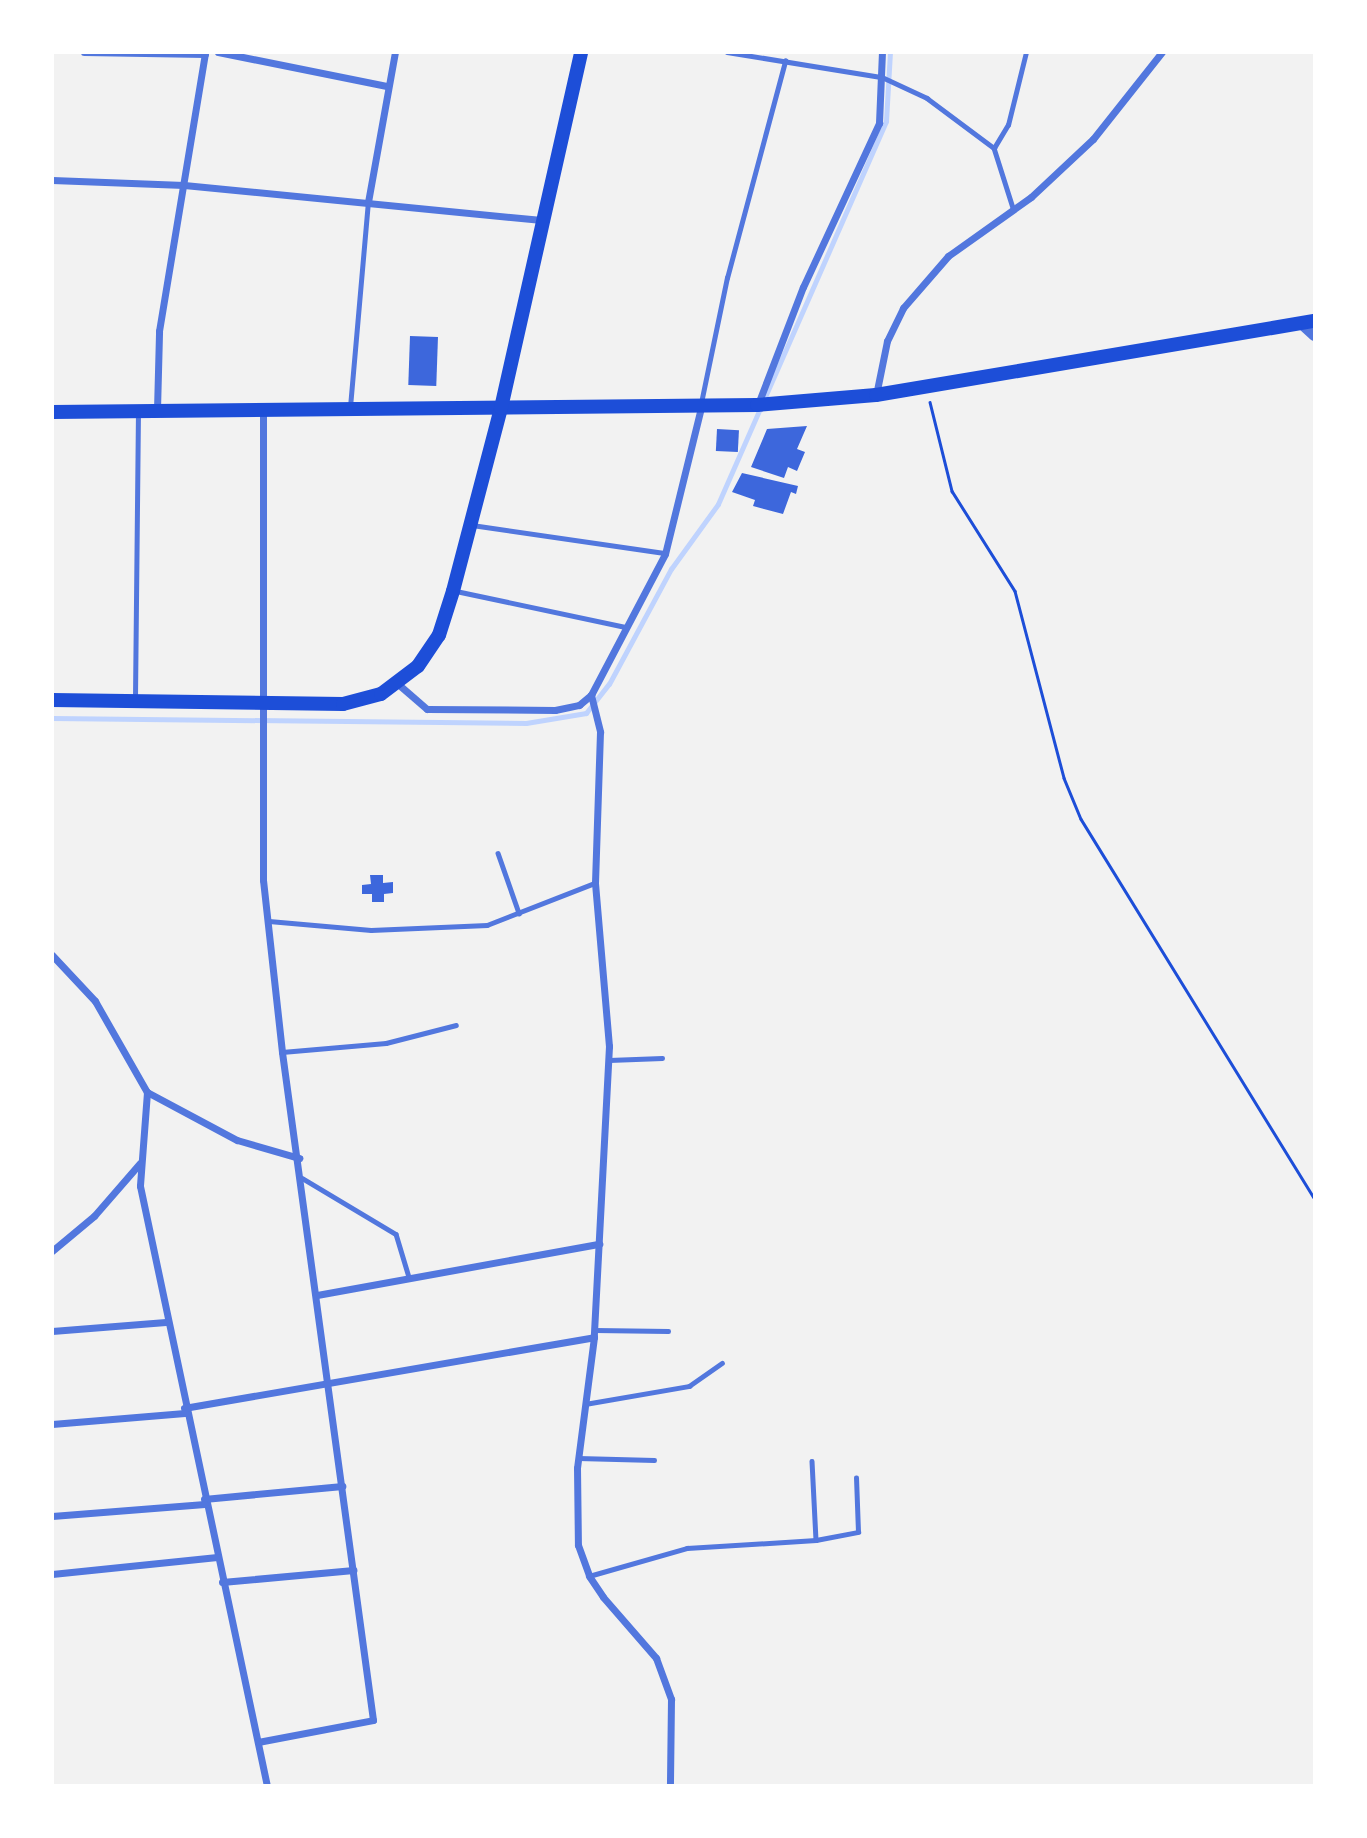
<!DOCTYPE html>
<html>
<head>
<meta charset="utf-8">
<style>
  body { margin:0 }
  #map { position:relative; width:1367px; height:1838px; overflow:hidden; background:#f2f2f2; font-family:Commissioner,sans-serif }
  div>[style] { position:absolute }
  [style*='--x'] { left:calc(var(--x)*1px); top:calc(var(--y)*1px); width:calc(var(--w)*1px); rotate:calc(var(--a)*1deg) }
  .stream>* { height:5px; margin:-2.5px; padding:0 2.5px; transform-origin:2.5px; border-radius:2.5px; background:#bfd3fe }
  .building>* { inset:0; background:#3d67dc; transform-origin:0 0 }
  .path>* { height:2.5px; margin:-1.25px; padding:0 1.25px; transform-origin:1.25px; border-radius:1.25px; background:#1d4ed8 }
  .service>* { height:4.5px; margin:-2.25px; padding:0 2.25px; transform-origin:2.25px; border-radius:2.25px; background:#5277de }
  .minor>* { height:7px; margin:-3.5px; padding:0 3.5px; transform-origin:3.5px; border-radius:3.5px; background:#5277de }
  .tertiary>* { height:10px; margin:-5px; padding:0 5px; transform-origin:5px; border-radius:5px; background:#5277de }
  .primary>* { height:14px; margin:-7px; padding:0 7px; transform-origin:7px; border-radius:7px; background:#1d4ed8 }
  span { translate:-50% -50%; white-space:nowrap; text-align:center; line-height:1.15; -webkit-text-stroke:7px #fff; paint-order:stroke }
  .frame { position:absolute; inset:0; border:54px solid #fff; pointer-events:none }
</style>
</head>
<body>
<div id="map">
  <div class="stream">
    <div style="--x:52;--y:718;--w:474;--a:0.6"></div>
    <div style="--x:526;--y:723;--w:61;--a:-9.5"></div>
    <div style="--x:586;--y:713;--w:37;--a:-52"></div>
    <div style="--x:609;--y:684;--w:131;--a:-61.7"></div>
    <div style="--x:671;--y:569;--w:80;--a:-54.1"></div>
    <div style="--x:718;--y:504;--w:418;--a:-66.3"></div>
    <div style="--x:886;--y:121;--w:69;--a:-86.7"></div>
  </div>
  <div class="building">
    <div style="left:410px;top:336px;width:28px;height:49px;rotate:2deg"></div>
    <div style="clip-path:polygon(807px 426px,797px 449px,805px 452px,797px 471px,788px 467px,784px 478px,751px 467px,767px 429px)"></div>
    <div style="left:717px;top:429px;width:22px;height:22px;rotate:3deg"></div>
    <div style="clip-path:polygon(742px 473px,798px 486px,796px 494px,791px 492px,783px 514px,753px 506px,755px 500px,732px 492px)"></div>
    <div style="clip-path:polygon(370px 875px,383px 875px,383px 883px,393px 882px,393px 893px,384px 894px,384px 902px,372px 902px,372px 894px,362px 894px,362px 885px,371px 884px)"></div>
  </div>
  <div class="path">
    <div style="--x:930;--y:402;--w:92;--a:76.1"></div>
    <div style="--x:952;--y:491;--w:118;--a:57.8"></div>
    <div style="--x:1015;--y:591;--w:193;--a:75.3"></div>
    <div style="--x:1064;--y:778;--w:44;--a:67.5"></div>
    <div style="--x:1081;--y:819;--w:444;--a:58.4"></div>
  </div>
  <div class="service">
    <div style="--x:727;--y:52;--w:157;--a:9.2"></div>
    <div style="--x:882;--y:77;--w:50;--a:25"></div>
    <div style="--x:927;--y:98;--w:84;--a:36.7"></div>
    <div style="--x:994;--y:148;--w:63;--a:72.4"></div>
    <div style="--x:994;--y:148;--w:27;--a:-59"></div>
    <div style="--x:1008;--y:125;--w:75;--a:-76.1"></div>
    <div style="--x:701;--y:403;--w:128;--a:-78.3"></div>
    <div style="--x:727;--y:278;--w:225;--a:-75"></div>
    <div style="--x:350;--y:407;--w:205;--a:-85"></div>
    <div style="--x:472;--y:525;--w:194;--a:8.3"></div>
    <div style="--x:456;--y:591;--w:174;--a:12"></div>
    <div style="--x:135;--y:697;--w:285;--a:-89.4"></div>
    <div style="--x:498;--y:853;--w:64;--a:70.7"></div>
    <div style="--x:269;--y:921;--w:102;--a:5"></div>
    <div style="--x:371;--y:930;--w:116;--a:-2.5"></div>
    <div style="--x:487;--y:925;--w:116;--a:-21.3"></div>
    <div style="--x:282;--y:1052;--w:104;--a:-4.9"></div>
    <div style="--x:386;--y:1043;--w:72;--a:-14.4"></div>
    <div style="--x:609;--y:1060;--w:53;--a:-2.2"></div>
    <div style="--x:302;--y:1178;--w:109;--a:30.8"></div>
    <div style="--x:396;--y:1234;--w:45;--a:73.2"></div>
    <div style="--x:595;--y:1330;--w:73;--a:0.8"></div>
    <div style="--x:585;--y:1404;--w:106;--a:-9.8"></div>
    <div style="--x:689;--y:1386;--w:40;--a:-34.9"></div>
    <div style="--x:578;--y:1458;--w:76;--a:1.5"></div>
    <div style="--x:812;--y:1461;--w:79;--a:87.1"></div>
    <div style="--x:589;--y:1576;--w:102;--a:-15.9"></div>
    <div style="--x:687;--y:1548;--w:129;--a:-3.5"></div>
    <div style="--x:816;--y:1540;--w:43;--a:-10.8"></div>
    <div style="--x:858;--y:1532;--w:54;--a:-92.1"></div>
  </div>
  <div class="minor">
    <div style="--x:84;--y:52;--w:121;--a:0.9"></div>
    <div style="--x:218;--y:52;--w:172;--a:11.4"></div>
    <div style="--x:52;--y:180;--w:132;--a:2.2"></div>
    <div style="--x:184;--y:185;--w:362;--a:5.6"></div>
    <div style="--x:368;--y:202;--w:152;--a:-79.8"></div>
    <div style="--x:876;--y:395;--w:55;--a:-78.5"></div>
    <div style="--x:887;--y:341;--w:37;--a:-64"></div>
    <div style="--x:903;--y:308;--w:69;--a:-49.1"></div>
    <div style="--x:948;--y:256;--w:102;--a:-35.4"></div>
    <div style="--x:1031;--y:197;--w:85;--a:-43.1"></div>
    <div style="--x:1093;--y:139;--w:111;--a:-51.6"></div>
    <div style="--x:758;--y:404;--w:125;--a:-69"></div>
    <div style="--x:803;--y:287;--w:181;--a:-65.1"></div>
    <div style="--x:879;--y:123;--w:71;--a:-87.6"></div>
    <div style="--x:157;--y:410;--w:79;--a:-88.5"></div>
    <div style="--x:159;--y:331;--w:283;--a:-80.6"></div>
    <div style="--x:398;--y:684;--w:38;--a:41"></div>
    <div style="--x:427;--y:709;--w:128;--a:0.4"></div>
    <div style="--x:555;--y:710;--w:25;--a:-12"></div>
    <div style="--x:579;--y:705;--w:16;--a:-40"></div>
    <div style="--x:591;--y:695;--w:159;--a:-62.3"></div>
    <div style="--x:665;--y:554;--w:151;--a:-76.2"></div>
    <div style="--x:591;--y:695;--w:38;--a:76"></div>
    <div style="--x:600;--y:732;--w:151;--a:91.9"></div>
    <div style="--x:595;--y:883;--w:164;--a:85.1"></div>
    <div style="--x:609;--y:1046;--w:291;--a:93"></div>
    <div style="--x:594;--y:1337;--w:132;--a:97.4"></div>
    <div style="--x:577;--y:1468;--w:77;--a:89.3"></div>
    <div style="--x:578;--y:1545;--w:33;--a:70"></div>
    <div style="--x:589;--y:1576;--w:25;--a:56"></div>
    <div style="--x:603;--y:1597;--w:81;--a:49"></div>
    <div style="--x:656;--y:1658;--w:44;--a:69.9"></div>
    <div style="--x:671;--y:1699;--w:87;--a:90.7"></div>
    <div style="--x:52;--y:955;--w:63;--a:46.9"></div>
    <div style="--x:95;--y:1001;--w:105;--a:60.3"></div>
    <div style="--x:147;--y:1092;--w:94;--a:94.3"></div>
    <div style="--x:140;--y:1186;--w:613;--a:78.05"></div>
    <div style="--x:147;--y:1092;--w:102;--a:28.1"></div>
    <div style="--x:237;--y:1140;--w:65;--a:16.2"></div>
    <div style="--x:52;--y:1251;--w:55;--a:-39.8"></div>
    <div style="--x:94;--y:1216;--w:70;--a:-49"></div>
    <div style="--x:317;--y:1295;--w:287;--a:-10.3"></div>
    <div style="--x:52;--y:1331;--w:114;--a:-4.5"></div>
    <div style="--x:184;--y:1408;--w:416;--a:-9.8"></div>
    <div style="--x:52;--y:1424;--w:133;--a:-4.7"></div>
    <div style="--x:204;--y:1499;--w:139;--a:-5.4"></div>
    <div style="--x:52;--y:1516;--w:153;--a:-4.5"></div>
    <div style="--x:52;--y:1574;--w:166;--a:-5.9"></div>
    <div style="--x:222;--y:1582;--w:132;--a:-5.2"></div>
    <div style="--x:258;--y:1742;--w:117;--a:-10.8"></div>
    <div style="--x:373;--y:1720;--w:674;--a:-97.76"></div>
    <div style="--x:282;--y:1052;--w:173;--a:-96.3"></div>
    <div style="--x:263;--y:880;--w:470;--a:-90"></div>
  </div>
  <div class="tertiary">
    <div style="--x:1300;--y:323;--w:19;--a:43"></div>
  </div>
  <div class="primary">
    <div style="--x:52;--y:412;--w:705;--a:-0.57"></div>
    <div style="--x:757;--y:405;--w:119;--a:-4.8"></div>
    <div style="--x:876;--y:395;--w:444;--a:-9.6"></div>
    <div style="--x:52;--y:700;--w:291;--a:0.8"></div>
    <div style="--x:343;--y:704;--w:39;--a:-15"></div>
    <div style="--x:381;--y:694;--w:46;--a:-37.1"></div>
    <div style="--x:418;--y:666;--w:37;--a:-56"></div>
    <div style="--x:439;--y:635;--w:46;--a:-72.3"></div>
    <div style="--x:453;--y:591;--w:189;--a:-75.3"></div>
    <div style="--x:501;--y:408;--w:365;--a:-77.3"></div>
  </div>
  <div class="frame"></div>
</div>
</body>
</html>
